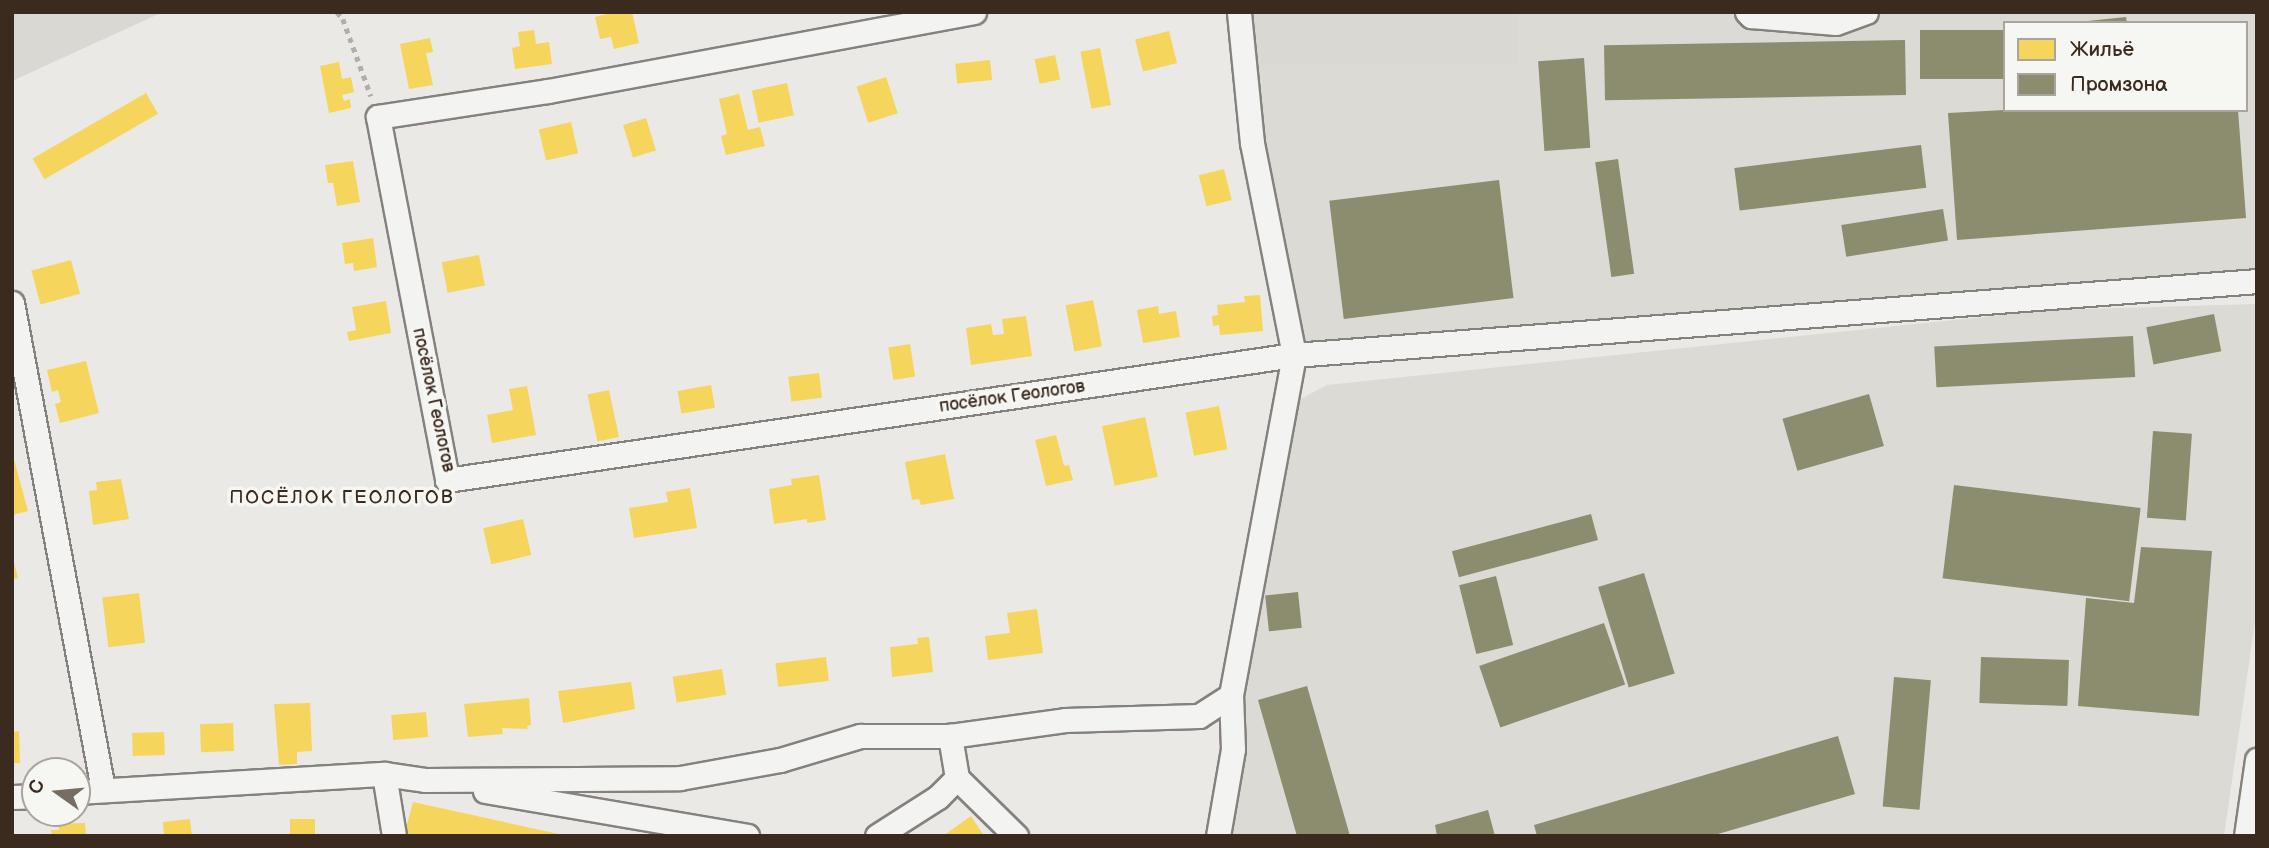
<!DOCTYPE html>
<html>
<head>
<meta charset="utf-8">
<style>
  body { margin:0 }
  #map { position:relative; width:2269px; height:848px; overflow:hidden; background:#eae9e6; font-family:"Balsamiq Sans",sans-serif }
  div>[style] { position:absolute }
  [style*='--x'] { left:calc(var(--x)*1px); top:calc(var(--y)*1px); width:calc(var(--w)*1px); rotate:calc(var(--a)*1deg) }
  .built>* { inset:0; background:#dbdad4 }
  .green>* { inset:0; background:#dad8d3; transform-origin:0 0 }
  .homes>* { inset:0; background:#f6d55c; transform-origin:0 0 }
  .industry>* { inset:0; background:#8c8c6e; transform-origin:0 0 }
  .path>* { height:4.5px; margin-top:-2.25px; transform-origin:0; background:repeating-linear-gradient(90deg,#b0aeac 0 5px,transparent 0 10px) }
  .roads { filter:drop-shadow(2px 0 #85817d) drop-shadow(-2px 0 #85817d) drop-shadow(0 2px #85817d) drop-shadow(0 -2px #85817d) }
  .minor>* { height:23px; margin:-11.5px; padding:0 11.5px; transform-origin:11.5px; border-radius:11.5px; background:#f3f3f1 }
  span { translate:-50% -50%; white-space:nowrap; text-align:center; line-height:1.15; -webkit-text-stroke:7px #f6f6f2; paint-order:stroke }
  .street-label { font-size:18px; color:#3b2a1e }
  .neighbourhood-label { font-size:19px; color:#3b2a1e; letter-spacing:2px }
  .frame { position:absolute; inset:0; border:14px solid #3b2a1e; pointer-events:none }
  .legend { position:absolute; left:2003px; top:21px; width:245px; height:91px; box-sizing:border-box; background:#f6f6f2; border:2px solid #aba49d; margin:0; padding:9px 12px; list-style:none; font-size:21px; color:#3b2a1e }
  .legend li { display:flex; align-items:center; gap:14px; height:35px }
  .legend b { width:35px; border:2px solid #aba49d }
  .north { position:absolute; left:21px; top:757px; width:70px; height:70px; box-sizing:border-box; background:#f6f6f2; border:2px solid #aba49d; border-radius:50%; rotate:285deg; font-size:19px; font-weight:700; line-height:28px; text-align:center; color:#3b2a1e }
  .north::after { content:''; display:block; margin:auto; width:24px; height:32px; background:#786d64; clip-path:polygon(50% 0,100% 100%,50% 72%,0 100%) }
</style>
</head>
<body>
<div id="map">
  <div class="built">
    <div style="clip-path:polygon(evenodd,1517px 12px,2257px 12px,2257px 275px,1288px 351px,1245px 64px,1516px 57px,1517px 12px,2005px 23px,2246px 23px,2246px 110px,2005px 110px,2005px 23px)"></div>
    <div style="clip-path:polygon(2257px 304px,2257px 608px,2224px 836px,1216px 836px,1239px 697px,1297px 401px,1327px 385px,2050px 310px)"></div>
  </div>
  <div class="green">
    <div style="clip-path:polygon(12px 12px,163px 12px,12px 81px)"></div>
    <div style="left:1246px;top:12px;width:271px;height:52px"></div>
  </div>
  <div class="homes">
    <div style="clip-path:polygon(614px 12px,632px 12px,639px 43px,614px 49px,611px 37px,600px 39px,595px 17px)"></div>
    <div style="clip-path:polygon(534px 30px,536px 44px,549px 42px,552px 64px,515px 69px,512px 48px,520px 46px,518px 32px)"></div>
    <div style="left:1169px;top:31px;width:33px;height:35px;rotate:76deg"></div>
    <div style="clip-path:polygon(430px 38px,433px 52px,426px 53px,433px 85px,409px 89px,400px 44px)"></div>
    <div style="left:1100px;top:48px;width:58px;height:20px;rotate:79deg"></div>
    <div style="left:1055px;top:55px;width:25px;height:21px;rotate:78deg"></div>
    <div style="left:990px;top:60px;width:20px;height:35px;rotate:84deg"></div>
    <div style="clip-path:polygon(339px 62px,342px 79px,351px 77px,354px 92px,342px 95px,344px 101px,350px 99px,351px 108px,329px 113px,320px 66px)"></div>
    <div style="left:886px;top:77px;width:38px;height:31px;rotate:72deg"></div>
    <div style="left:787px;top:83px;width:33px;height:36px;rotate:78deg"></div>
    <div style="left:146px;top:93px;width:24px;height:131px;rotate:60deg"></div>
    <div style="clip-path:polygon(739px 94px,748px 130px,760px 127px,765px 146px,726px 155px,721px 136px,727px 134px,719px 99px)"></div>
    <div style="left:646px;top:118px;width:34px;height:24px;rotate:73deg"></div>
    <div style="left:571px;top:122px;width:32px;height:33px;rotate:77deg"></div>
    <div style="clip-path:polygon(353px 161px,360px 202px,337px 206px,333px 183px,328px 183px,325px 165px)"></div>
    <div style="left:1224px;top:169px;width:32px;height:26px;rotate:76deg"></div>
    <div style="clip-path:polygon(373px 238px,377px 267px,354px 271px,353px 263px,345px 264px,342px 243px)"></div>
    <div style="left:479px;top:255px;width:31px;height:38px;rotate:79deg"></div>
    <div style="left:71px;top:260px;width:35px;height:41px;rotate:75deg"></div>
    <div style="clip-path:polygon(1260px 295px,1263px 331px,1220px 335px,1219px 325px,1213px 326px,1212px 316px,1218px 315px,1217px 305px,1245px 302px,1244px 296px)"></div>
    <div style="left:1093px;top:300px;width:47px;height:28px;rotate:79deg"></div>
    <div style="clip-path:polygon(386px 301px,391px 333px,349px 341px,347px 332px,356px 330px,352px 307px)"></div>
    <div style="clip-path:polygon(1158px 306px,1159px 314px,1176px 311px,1180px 337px,1143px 343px,1137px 310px)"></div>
    <div style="clip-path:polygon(1026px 316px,1032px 356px,971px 365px,966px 328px,991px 324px,993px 335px,1004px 334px,1002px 319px)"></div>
    <div style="left:910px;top:344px;width:33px;height:22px;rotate:81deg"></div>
    <div style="clip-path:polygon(86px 361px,99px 413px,60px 423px,55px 404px,61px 402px,58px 390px,52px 392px,47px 370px)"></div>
    <div style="left:819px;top:373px;width:25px;height:31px;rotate:83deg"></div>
    <div style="left:711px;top:385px;width:23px;height:34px;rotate:80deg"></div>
    <div style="clip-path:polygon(527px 386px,536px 435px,492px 443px,487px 415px,513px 410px,509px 389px)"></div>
    <div style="left:609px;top:390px;width:48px;height:22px;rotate:78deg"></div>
    <div style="left:1219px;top:406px;width:44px;height:34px;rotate:79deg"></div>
    <div style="left:1145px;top:417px;width:61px;height:44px;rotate:78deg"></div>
    <div style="clip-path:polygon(1056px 435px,1064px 466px,1069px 465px,1073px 480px,1046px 486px,1035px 440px)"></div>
    <div style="clip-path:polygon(12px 452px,28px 511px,12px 515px)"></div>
    <div style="clip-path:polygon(945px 454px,954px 499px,921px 505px,919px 499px,912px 500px,905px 462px)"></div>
    <div style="clip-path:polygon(819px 475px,826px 520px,807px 523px,807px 519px,774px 524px,769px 489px,792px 485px,791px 479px)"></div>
    <div style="clip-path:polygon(121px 479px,129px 519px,93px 525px,89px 491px,97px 490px,96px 482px)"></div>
    <div style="clip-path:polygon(690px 488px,697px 528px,634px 538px,629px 508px,668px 502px,666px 492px)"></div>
    <div style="left:523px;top:519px;width:37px;height:41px;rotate:77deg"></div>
    <div style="clip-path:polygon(12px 555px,18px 578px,12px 579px)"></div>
    <div style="left:139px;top:593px;width:50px;height:37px;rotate:83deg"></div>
    <div style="clip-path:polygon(1037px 609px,1043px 653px,988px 660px,985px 636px,1010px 633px,1007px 613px)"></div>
    <div style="clip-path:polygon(929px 637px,933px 672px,892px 677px,890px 647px,918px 644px,917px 638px)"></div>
    <div style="left:826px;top:657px;width:24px;height:51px;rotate:83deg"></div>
    <div style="left:722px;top:669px;width:26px;height:50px;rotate:81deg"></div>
    <div style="clip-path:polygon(631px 682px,635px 709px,563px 723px,558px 691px)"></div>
    <div style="clip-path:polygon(529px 698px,531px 725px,527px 726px,528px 729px,502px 728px,503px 734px,468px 737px,464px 704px)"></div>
    <div style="clip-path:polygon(310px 703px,312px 751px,297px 752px,297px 764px,279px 765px,274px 704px)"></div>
    <div style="left:426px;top:712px;width:25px;height:35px;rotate:85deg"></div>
    <div style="left:233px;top:723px;width:28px;height:33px;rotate:88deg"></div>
    <div style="clip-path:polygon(19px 731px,20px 763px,12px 763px,12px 732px)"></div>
    <div style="left:164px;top:732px;width:23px;height:32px;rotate:88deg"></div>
    <div style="clip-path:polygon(413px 802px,563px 835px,563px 836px,404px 836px)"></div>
    <div style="clip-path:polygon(971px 816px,984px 836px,943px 836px)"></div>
    <div style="clip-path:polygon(190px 819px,192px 836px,164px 836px,163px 822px)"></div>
    <div style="left:315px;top:819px;width:17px;height:25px;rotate:90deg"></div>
    <div style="clip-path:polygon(85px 823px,86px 836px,52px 836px,51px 830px,59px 830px,58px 824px)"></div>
  </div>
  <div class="industry">
    <div style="clip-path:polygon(2126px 17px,2127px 23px,2088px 23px,2088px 21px)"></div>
    <div style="left:2005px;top:30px;width:49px;height:85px;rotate:90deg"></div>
    <div style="left:1905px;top:40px;width:55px;height:301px;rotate:89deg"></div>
    <div style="left:1584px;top:58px;width:90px;height:46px;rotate:86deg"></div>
    <div style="clip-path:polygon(2005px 110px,2238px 110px,2246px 218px,1957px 240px,1948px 113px)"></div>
    <div style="left:1921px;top:145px;width:43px;height:188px;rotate:83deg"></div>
    <div style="left:1618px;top:159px;width:116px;height:23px;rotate:82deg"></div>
    <div style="left:1499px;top:180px;width:119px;height:171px;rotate:83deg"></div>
    <div style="left:1943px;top:209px;width:32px;height:103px;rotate:81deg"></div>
    <div style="left:2214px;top:314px;width:38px;height:69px;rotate:79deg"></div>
    <div style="left:2133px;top:336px;width:41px;height:199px;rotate:87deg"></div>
    <div style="left:1869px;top:394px;width:54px;height:90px;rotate:74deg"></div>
    <div style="left:2153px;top:431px;width:39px;height:87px;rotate:4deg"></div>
    <div style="left:1954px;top:485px;width:188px;height:94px;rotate:7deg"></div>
    <div style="left:1591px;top:514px;width:27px;height:144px;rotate:75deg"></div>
    <div style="clip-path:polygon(2141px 547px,2212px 551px,2199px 716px,2078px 706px,2086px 598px,2134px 603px)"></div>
    <div style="left:1644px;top:573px;width:105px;height:48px;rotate:73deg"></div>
    <div style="left:1496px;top:576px;width:71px;height:38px;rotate:76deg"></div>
    <div style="left:1298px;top:592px;width:36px;height:33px;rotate:84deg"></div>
    <div style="left:1604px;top:623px;width:65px;height:132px;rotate:71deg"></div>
    <div style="left:1981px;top:657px;width:88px;height:46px;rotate:2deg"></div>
    <div style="left:1894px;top:677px;width:37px;height:130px;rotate:5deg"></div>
    <div style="left:1307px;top:686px;width:156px;height:51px;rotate:74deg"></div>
    <div style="clip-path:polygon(1838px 736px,1855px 794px,1711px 836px,1537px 836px,1534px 825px)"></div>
    <div style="clip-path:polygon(1488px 810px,1495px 836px,1437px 836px,1435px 825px)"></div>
  </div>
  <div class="path">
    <div style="--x:337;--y:12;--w:9;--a:49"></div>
    <div style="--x:343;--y:19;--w:82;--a:70"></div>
  </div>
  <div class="roads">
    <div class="minor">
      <div style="--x:974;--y:12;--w:434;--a:169.5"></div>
      <div style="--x:547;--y:91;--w:171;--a:171.3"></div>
      <div style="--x:378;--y:117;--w:369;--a:79.2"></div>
      <div style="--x:447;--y:480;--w:856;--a:-8.4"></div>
      <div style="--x:1294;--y:355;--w:966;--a:-4.39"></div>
      <div style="--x:1747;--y:12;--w:6;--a:45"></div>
      <div style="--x:1751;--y:16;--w:85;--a:4.7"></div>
      <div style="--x:1836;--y:23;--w:32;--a:-20"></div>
      <div style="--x:12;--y:303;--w:495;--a:79.4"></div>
      <div style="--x:384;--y:774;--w:63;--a:80.8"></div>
      <div style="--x:957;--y:778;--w:83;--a:44.5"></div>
      <div style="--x:485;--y:791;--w:266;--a:9.7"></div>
      <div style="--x:77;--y:792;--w:308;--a:-3.4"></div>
      <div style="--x:384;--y:774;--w:41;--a:8.3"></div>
      <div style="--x:425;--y:780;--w:255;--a:-0.4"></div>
      <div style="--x:680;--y:778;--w:102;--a:-10.2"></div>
      <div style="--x:780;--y:760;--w:84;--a:-16.7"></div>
      <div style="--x:860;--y:736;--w:90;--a:0"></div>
      <div style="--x:950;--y:736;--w:116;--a:-7.9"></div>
      <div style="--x:1065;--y:720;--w:134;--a:-1.7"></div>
      <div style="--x:1199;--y:716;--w:38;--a:-33"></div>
      <div style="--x:1231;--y:695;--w:346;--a:-79.5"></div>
      <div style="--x:1294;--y:355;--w:216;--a:-101.2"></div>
      <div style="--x:1252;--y:143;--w:132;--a:-95.7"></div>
      <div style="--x:12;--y:797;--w:23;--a:-2"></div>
      <div style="--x:877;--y:836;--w:72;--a:-32.6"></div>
      <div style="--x:938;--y:797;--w:27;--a:-45"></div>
      <div style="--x:957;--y:778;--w:43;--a:-99.5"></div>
      <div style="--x:1218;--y:836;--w:88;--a:-80.2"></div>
      <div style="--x:1233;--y:749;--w:54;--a:-92.1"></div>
      <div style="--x:2246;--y:836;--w:77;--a:-81.8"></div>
    </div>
  </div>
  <div class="street-label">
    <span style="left:1012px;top:397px;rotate:-8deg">посёлок Геологов</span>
    <span style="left:433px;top:400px;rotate:78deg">посёлок Геологов</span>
  </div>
  <div class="neighbourhood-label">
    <span style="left:342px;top:498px">ПОСЁЛОК ГЕОЛОГОВ</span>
  </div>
  <div class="frame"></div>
  <ul class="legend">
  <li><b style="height:19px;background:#f6d55c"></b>Жильё</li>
  <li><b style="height:19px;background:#8c8c6e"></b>Промзона</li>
  </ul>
  <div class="north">С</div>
</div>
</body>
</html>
